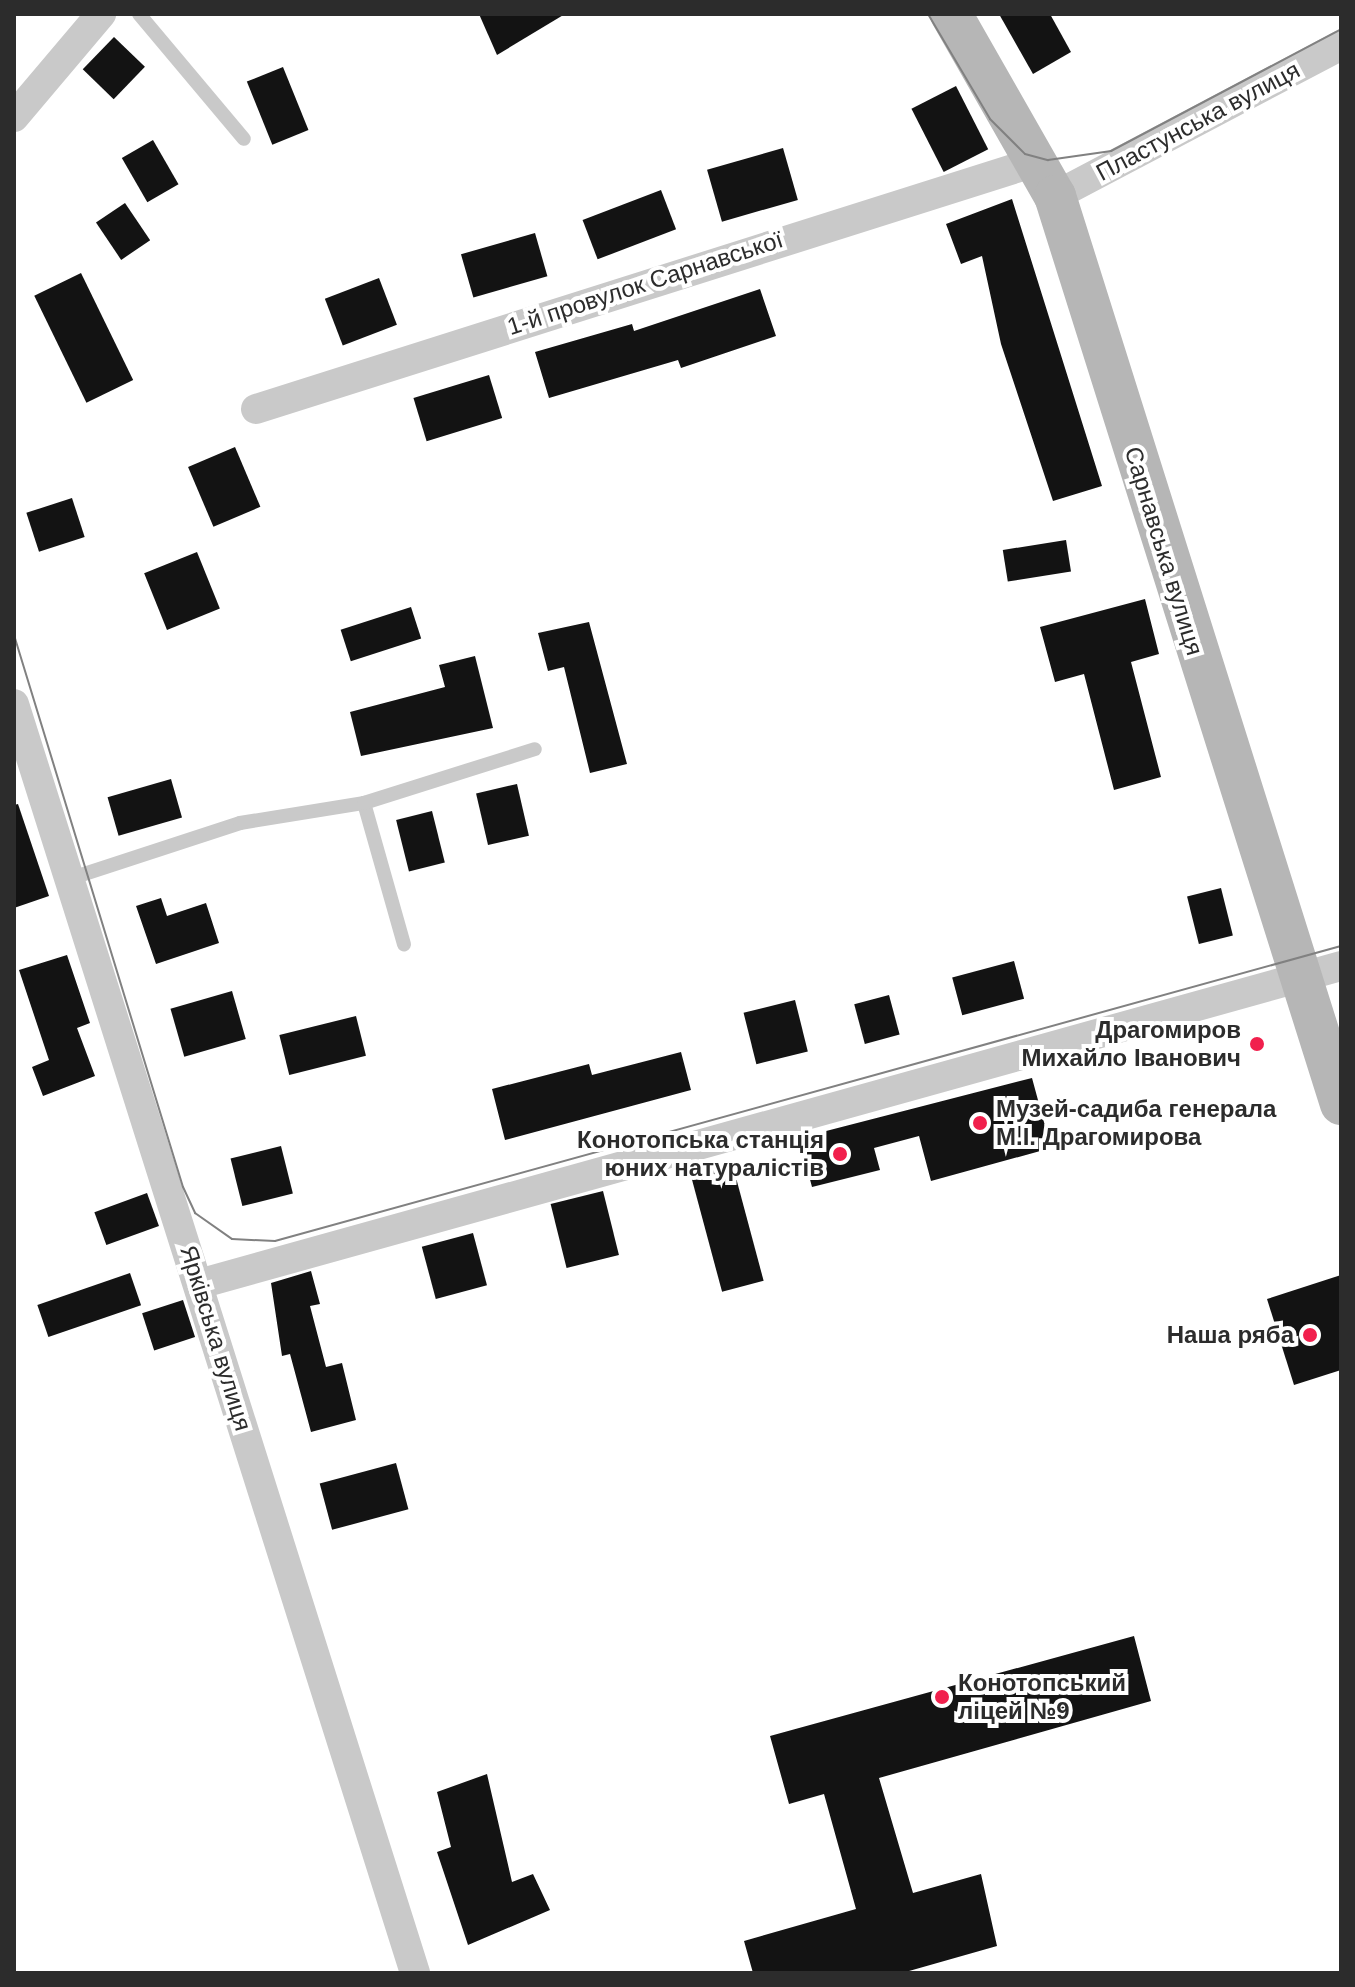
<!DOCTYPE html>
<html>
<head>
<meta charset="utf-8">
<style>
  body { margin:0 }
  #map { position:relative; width:1355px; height:1987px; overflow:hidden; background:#fff; font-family:Helvetica,sans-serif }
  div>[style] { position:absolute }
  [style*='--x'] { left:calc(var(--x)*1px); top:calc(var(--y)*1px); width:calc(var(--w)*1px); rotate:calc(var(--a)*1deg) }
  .building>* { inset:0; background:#131313; transform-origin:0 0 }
  .lane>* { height:14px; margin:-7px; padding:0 7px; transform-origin:7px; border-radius:7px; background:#c9c9c9 }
  .street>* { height:30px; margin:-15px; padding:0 15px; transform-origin:15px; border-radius:15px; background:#c9c9c9 }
  .secondary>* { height:42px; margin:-21px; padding:0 21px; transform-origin:21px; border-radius:21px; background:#b6b6b6 }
  .tram>* { height:2px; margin:-1px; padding:0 1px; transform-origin:1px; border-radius:1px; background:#818181 }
  .dots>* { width:22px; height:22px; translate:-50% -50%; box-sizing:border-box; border:4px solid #fff; border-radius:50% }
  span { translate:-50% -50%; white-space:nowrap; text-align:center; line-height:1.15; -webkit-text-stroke:8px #fff; paint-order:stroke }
  .street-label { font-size:24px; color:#2c2c2c }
  .poi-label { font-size:24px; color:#2c2c2c; font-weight:700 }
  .right { translate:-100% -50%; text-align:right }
  .left { translate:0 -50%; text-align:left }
  .frame { position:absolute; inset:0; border:16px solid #2c2c2c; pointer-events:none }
</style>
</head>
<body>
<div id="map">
  <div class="building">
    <div style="clip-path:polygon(479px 14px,565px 14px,497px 55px)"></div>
    <div style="clip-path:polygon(999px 14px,1050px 14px,1071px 52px,1033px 74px)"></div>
    <div style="left:114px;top:37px;width:43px;height:45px;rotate:44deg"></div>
    <div style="left:283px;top:67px;width:68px;height:39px;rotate:68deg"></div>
    <div style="left:956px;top:86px;width:71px;height:50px;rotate:63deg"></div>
    <div style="left:153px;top:140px;width:51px;height:36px;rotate:60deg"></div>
    <div style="left:783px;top:148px;width:54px;height:79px;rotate:74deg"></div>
    <div style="left:661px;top:190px;width:42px;height:84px;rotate:69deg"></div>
    <div style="clip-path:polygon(1012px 199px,1102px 486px,1053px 501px,1001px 344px,982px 256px,961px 264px,946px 224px)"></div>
    <div style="left:125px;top:203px;width:45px;height:35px;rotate:56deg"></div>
    <div style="left:535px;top:233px;width:45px;height:77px;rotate:74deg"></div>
    <div style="left:81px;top:273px;width:119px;height:52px;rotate:64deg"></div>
    <div style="left:379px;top:278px;width:50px;height:58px;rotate:69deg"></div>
    <div style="clip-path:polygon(760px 289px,776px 336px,681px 368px,678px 360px,549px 398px,535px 352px,632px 324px,634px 331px)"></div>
    <div style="left:489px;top:375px;width:45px;height:79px;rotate:73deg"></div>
    <div style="left:235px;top:447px;width:65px;height:51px;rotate:67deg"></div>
    <div style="left:72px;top:498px;width:41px;height:48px;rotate:72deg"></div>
    <div style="left:1066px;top:540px;width:32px;height:64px;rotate:81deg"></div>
    <div style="left:197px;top:552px;width:61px;height:57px;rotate:68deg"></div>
    <div style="clip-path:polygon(1145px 599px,1159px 654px,1131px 662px,1161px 777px,1114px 790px,1084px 674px,1055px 682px,1040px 627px)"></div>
    <div style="left:411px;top:607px;width:33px;height:74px;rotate:72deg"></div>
    <div style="clip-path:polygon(589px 622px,627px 764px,590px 773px,564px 667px,548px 671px,538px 633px)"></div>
    <div style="clip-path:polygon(475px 656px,493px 728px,361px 756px,350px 712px,445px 687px,439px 665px)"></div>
    <div style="left:171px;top:779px;width:40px;height:66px;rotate:74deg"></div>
    <div style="left:517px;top:784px;width:53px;height:42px;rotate:77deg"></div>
    <div style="clip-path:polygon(18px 804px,49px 896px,14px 908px,14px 805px)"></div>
    <div style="left:432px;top:811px;width:53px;height:37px;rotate:76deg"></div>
    <div style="left:1221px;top:888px;width:49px;height:35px;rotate:76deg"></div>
    <div style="clip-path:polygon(161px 898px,167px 916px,206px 903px,219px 943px,156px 964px,136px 906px)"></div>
    <div style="clip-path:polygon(67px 955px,90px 1023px,77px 1028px,95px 1076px,43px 1096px,32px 1067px,49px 1060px,19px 970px)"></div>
    <div style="left:1014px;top:961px;width:39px;height:64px;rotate:75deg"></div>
    <div style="left:232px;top:991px;width:50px;height:64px;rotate:74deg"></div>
    <div style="left:889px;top:995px;width:41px;height:36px;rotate:75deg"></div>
    <div style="left:795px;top:1000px;width:53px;height:53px;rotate:76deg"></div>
    <div style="left:356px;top:1016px;width:41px;height:79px;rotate:76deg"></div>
    <div style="clip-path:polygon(681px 1052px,691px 1090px,505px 1140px,492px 1089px,589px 1064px,592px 1075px)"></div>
    <div style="clip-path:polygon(1032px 1078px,1051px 1148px,931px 1181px,919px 1136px,874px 1148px,880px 1170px,812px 1187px,799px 1138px)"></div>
    <div style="left:281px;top:1146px;width:49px;height:52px;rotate:76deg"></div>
    <div style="left:731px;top:1159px;width:126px;height:43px;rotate:75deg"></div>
    <div style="left:603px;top:1191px;width:66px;height:54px;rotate:76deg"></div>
    <div style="left:147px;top:1193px;width:35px;height:56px;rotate:70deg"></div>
    <div style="left:473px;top:1233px;width:54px;height:53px;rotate:75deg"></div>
    <div style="clip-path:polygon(311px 1271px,320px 1304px,310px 1306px,326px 1367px,342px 1363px,356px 1420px,311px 1432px,290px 1354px,282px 1356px,271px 1283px)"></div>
    <div style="left:130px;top:1273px;width:34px;height:98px;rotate:71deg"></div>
    <div style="clip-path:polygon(1341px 1275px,1341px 1370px,1294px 1385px,1267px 1299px)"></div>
    <div style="left:183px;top:1300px;width:39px;height:43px;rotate:72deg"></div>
    <div style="left:396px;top:1463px;width:48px;height:79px;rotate:75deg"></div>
    <div style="clip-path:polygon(1134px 1636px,1151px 1701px,879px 1778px,913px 1893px,981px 1874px,997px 1946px,902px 1973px,753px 1973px,744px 1941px,856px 1909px,824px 1794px,789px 1804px,770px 1736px)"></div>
    <div style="clip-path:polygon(487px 1774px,512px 1882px,533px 1874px,550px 1910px,468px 1945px,437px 1852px,451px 1847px,437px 1792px)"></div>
  </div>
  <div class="lane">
    <div style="--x:139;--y:14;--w:163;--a:50"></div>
    <div style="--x:364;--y:803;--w:147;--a:74.2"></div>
    <div style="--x:72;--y:878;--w:177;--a:-18.1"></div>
    <div style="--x:240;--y:823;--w:126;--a:-9.2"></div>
    <div style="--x:364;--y:803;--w:179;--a:-17.5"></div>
  </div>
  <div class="street">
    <div style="--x:14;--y:117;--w:135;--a:-49.8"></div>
    <div style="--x:1055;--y:196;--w:323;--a:-27.8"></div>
    <div style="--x:256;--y:409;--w:817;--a:-17.59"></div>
    <div style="--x:14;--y:704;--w:1331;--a:72.46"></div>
    <div style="--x:199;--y:1284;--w:1185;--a:-15.56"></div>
  </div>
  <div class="secondary">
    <div style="--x:951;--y:14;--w:210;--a:60.3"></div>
    <div style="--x:1055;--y:196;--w:952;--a:72.52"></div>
  </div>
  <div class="tram">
    <div style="--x:928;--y:14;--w:122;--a:59.4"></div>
    <div style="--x:990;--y:119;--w:49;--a:45"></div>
    <div style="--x:1025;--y:154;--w:24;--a:15"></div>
    <div style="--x:1048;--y:160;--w:64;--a:-8.1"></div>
    <div style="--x:1111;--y:151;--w:260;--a:-27.9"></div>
    <div style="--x:14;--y:635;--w:577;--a:72.98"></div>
    <div style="--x:183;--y:1187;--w:29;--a:65"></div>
    <div style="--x:195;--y:1213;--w:45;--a:35.1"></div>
    <div style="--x:232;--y:1239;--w:43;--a:2.7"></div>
    <div style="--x:275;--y:1241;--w:1106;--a:-15.47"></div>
  </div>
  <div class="dots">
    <div style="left:1257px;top:1044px;background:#f1204d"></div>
    <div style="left:980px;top:1123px;background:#f1204d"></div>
    <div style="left:840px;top:1154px;background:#f1204d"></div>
    <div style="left:1310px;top:1335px;background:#f1204d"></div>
    <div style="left:942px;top:1697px;background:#f1204d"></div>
  </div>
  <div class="street-label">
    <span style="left:1198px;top:121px;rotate:-28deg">Пластунська вулиця</span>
    <span style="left:645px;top:283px;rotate:-18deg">1-й провулок Сарнавської</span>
    <span style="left:1164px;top:551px;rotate:73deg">Сарнавська вулиця</span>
    <span style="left:216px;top:1338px;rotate:73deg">Ярківська вулиця</span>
  </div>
  <div class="poi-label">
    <span class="right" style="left:1241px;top:1044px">Драгомиров<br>Михайло Іванович</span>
    <span class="left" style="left:996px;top:1123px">Музей-садиба генерала<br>М.І. Драгомирова</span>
    <span class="right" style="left:824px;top:1154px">Конотопська станція<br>юних натуралістів</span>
    <span class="right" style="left:1294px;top:1335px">Наша ряба</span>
    <span class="left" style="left:958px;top:1697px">Конотопський<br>ліцей №9</span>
  </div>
  <div class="frame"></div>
</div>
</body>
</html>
